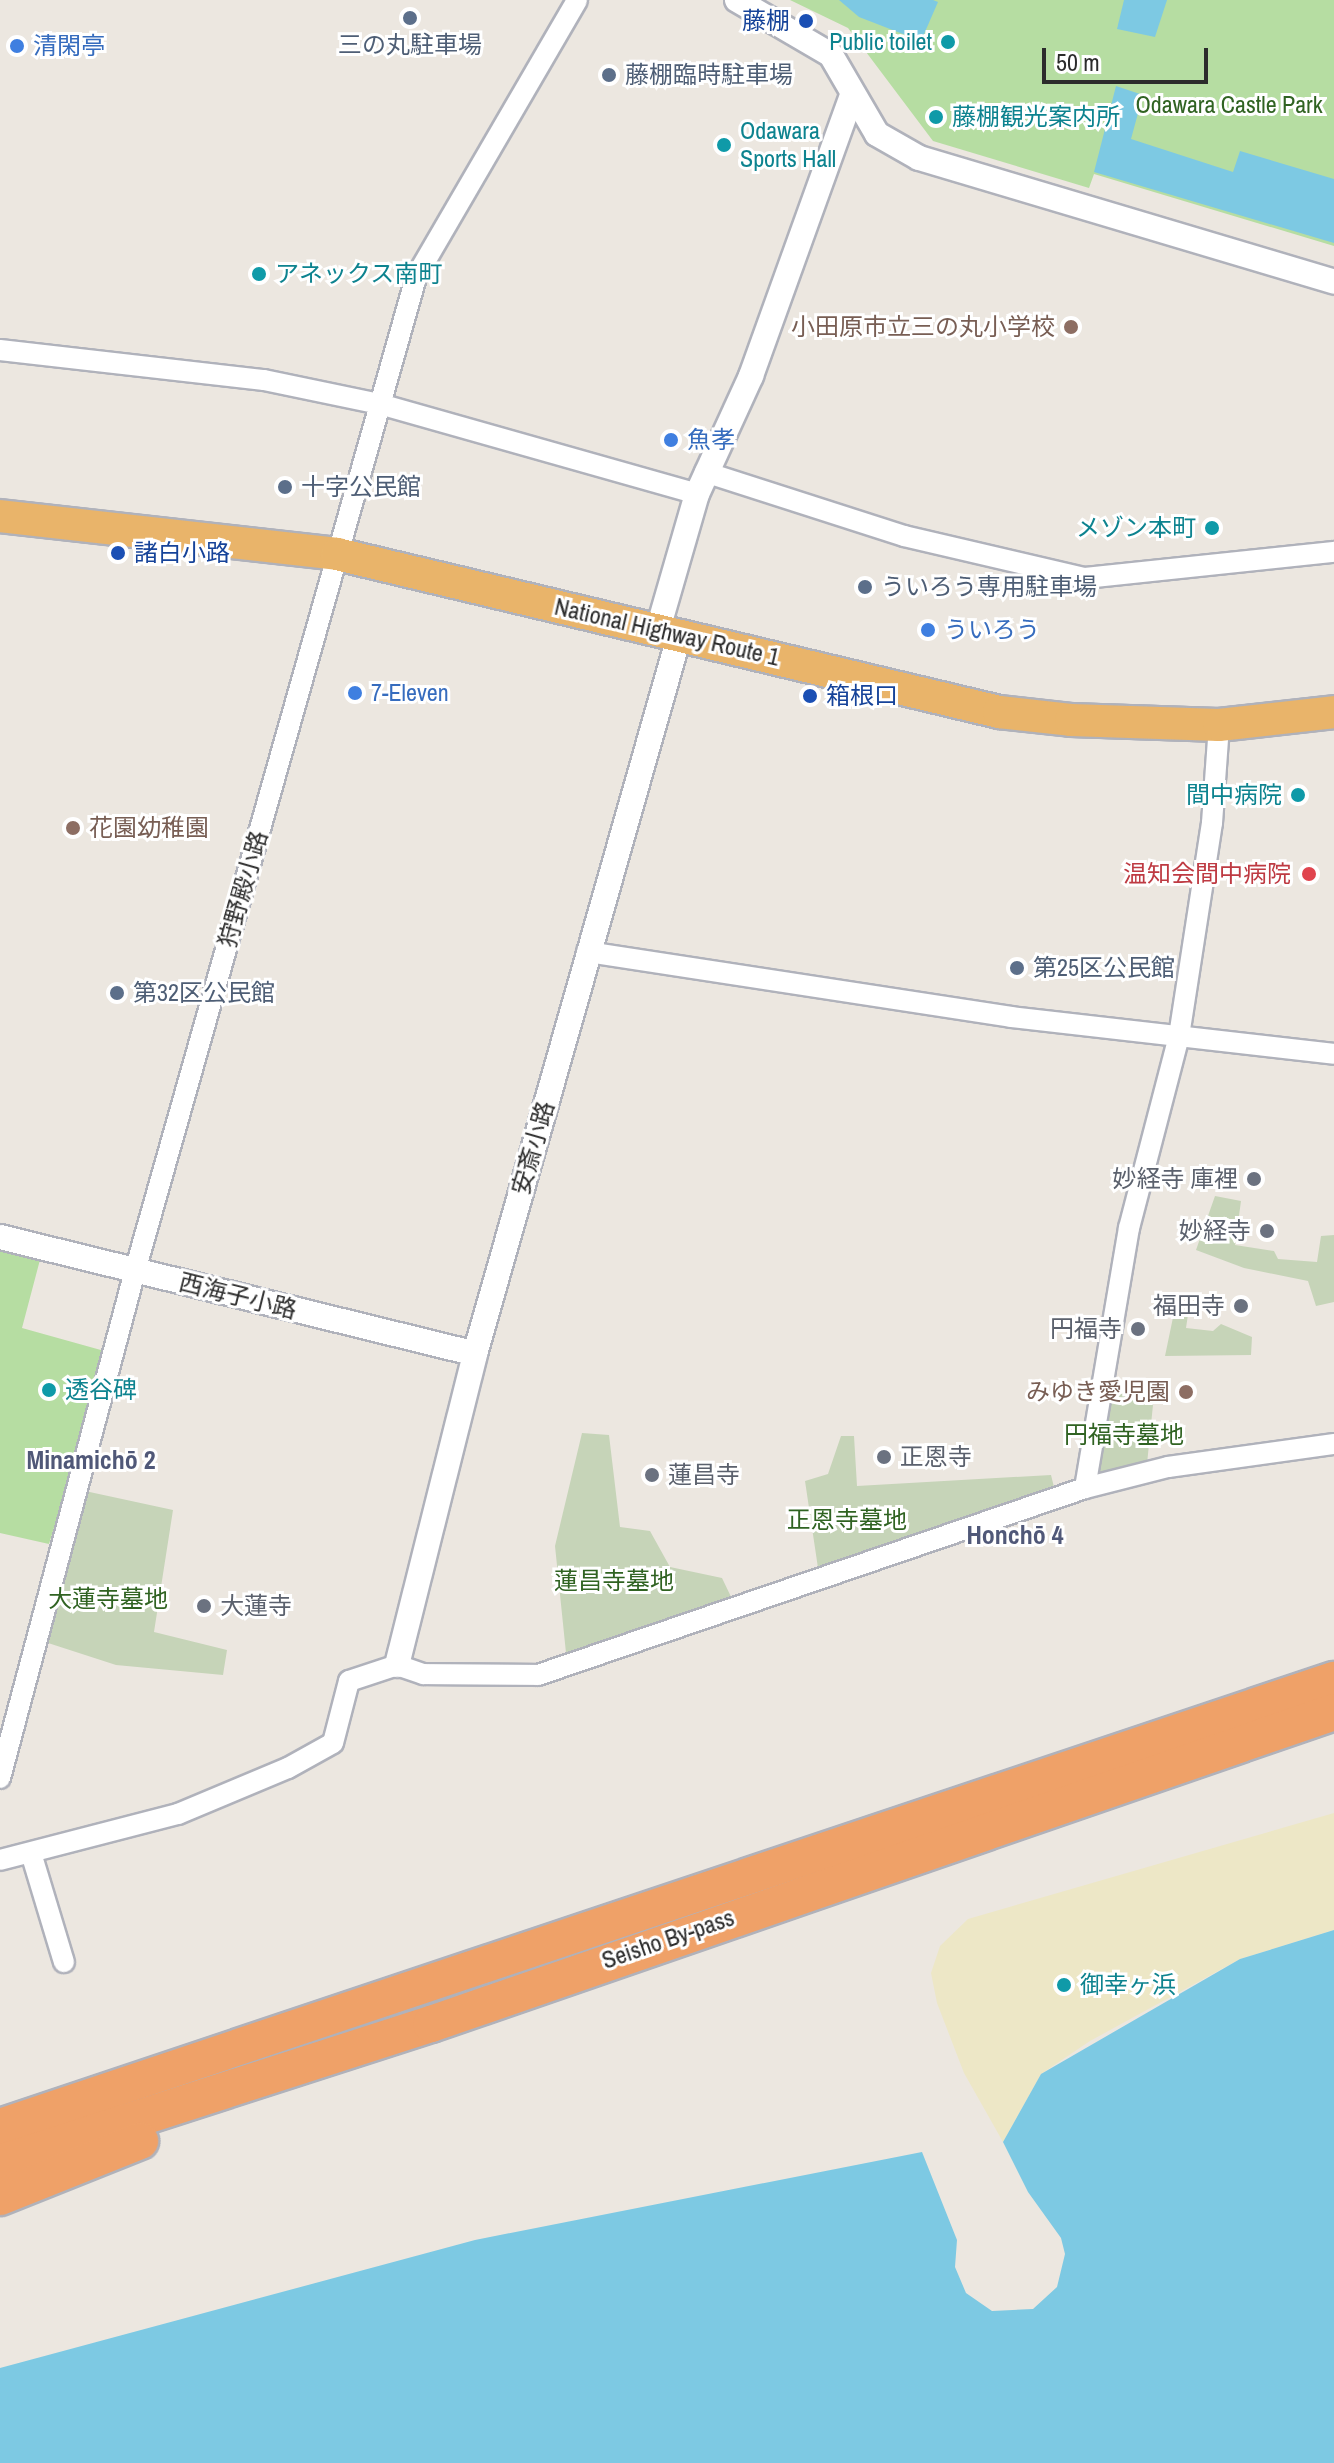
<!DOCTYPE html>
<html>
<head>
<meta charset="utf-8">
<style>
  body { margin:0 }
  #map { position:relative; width:1334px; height:2463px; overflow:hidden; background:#ece7e0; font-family:"Archivo Narrow","Noto Sans JP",sans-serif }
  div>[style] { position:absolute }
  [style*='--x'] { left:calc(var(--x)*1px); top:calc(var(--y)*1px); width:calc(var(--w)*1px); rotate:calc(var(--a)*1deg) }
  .green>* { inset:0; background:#b6dda2 }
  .sand>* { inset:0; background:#ede7c6 }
  .cemetery>* { inset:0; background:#c6d4b8 }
  .water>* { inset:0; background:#7dc9e3 }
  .roads { filter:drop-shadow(2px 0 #b0b2bb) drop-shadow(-2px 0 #b0b2bb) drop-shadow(0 2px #b0b2bb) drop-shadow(0 -2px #b0b2bb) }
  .minor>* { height:20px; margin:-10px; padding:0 10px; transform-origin:10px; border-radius:10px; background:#fff }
  .tertiary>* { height:24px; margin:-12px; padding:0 12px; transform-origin:12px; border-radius:12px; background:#fff }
  .trunk>* { height:32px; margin:-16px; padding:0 16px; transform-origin:16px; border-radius:16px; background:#e9b46a }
  .motorway>* { height:36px; margin:-18px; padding:0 18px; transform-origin:18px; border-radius:18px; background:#efa168 }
  .dots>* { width:22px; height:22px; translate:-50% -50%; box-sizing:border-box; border:4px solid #fff; border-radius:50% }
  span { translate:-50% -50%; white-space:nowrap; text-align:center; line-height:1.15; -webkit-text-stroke:6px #fff; paint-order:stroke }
  .transit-label { font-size:24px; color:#164399 }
  .right { translate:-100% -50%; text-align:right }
  .left { translate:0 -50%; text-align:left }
  .culture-label { font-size:24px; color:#0d838f }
  .service-label { font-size:24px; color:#4e5e75 }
  .shop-label { font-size:24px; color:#366cbe }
  .park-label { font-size:24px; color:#306322 }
  .education-label { font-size:24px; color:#785e54 }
  .street-label { font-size:24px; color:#2c2c2c }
  .health-label { font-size:24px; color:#be3a42 }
  .worship-label { font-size:24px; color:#5b616d }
  .neighbourhood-label { font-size:26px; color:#505878; font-weight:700 }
  .scale { position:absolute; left:1042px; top:48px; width:166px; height:36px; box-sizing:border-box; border:4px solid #2c2c2c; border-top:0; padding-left:10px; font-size:24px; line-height:28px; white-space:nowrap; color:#2c2c2c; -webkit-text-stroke:6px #fff; paint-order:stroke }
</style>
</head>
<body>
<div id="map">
  <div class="green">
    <div style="clip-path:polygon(790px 0,1334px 0,1334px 246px,1094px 174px,1089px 188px,933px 141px,848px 28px)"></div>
    <div style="clip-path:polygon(0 1245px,41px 1256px,22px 1328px,108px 1352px,49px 1544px,0 1533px)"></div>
  </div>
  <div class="sand">
    <div style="clip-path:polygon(1334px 1813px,1334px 1930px,1240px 1959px,1090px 2041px,1041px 2074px,1003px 2142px,964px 2073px,937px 2003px,931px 1973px,940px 1946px,968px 1919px)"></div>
  </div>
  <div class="cemetery">
    <div style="clip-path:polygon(1215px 1196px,1241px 1201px,1235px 1245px,1274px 1251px,1278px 1259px,1317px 1262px,1321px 1236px,1334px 1235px,1334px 1302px,1316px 1306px,1308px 1281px,1244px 1268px,1196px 1250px)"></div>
    <div style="clip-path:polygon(1176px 1303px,1189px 1308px,1186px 1328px,1213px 1331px,1221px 1324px,1252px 1337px,1251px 1355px,1165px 1356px)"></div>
    <div style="clip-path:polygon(1103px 1393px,1154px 1395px,1147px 1464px,1091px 1479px)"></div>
    <div style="clip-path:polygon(582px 1433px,609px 1435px,620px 1527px,650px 1531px,670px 1567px,722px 1578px,734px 1603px,566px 1653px,555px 1546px)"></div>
    <div style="clip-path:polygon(841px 1436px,854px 1436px,857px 1486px,1051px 1475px,1054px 1487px,818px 1568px,805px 1481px,828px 1474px)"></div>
    <div style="clip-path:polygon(85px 1491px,173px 1510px,154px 1632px,227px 1650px,223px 1675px,116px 1665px,45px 1642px)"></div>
  </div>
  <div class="water">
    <div style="clip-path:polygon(839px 0,933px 0,938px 2px,921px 41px,859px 17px)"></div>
    <div style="clip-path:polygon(1124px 0,1167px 0,1155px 37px,1117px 29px)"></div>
    <div style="clip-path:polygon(1116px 86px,1143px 95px,1131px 139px,1233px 172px,1240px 151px,1334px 179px,1334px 243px,1094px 172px)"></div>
    <div style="clip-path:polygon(1334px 1930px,1334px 2463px,0 2463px,0 2368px,475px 2240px,922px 2152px,957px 2240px,955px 2267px,966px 2293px,992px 2311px,1033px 2309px,1057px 2287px,1065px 2254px,1061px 2238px,1028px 2192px,1003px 2142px,1041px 2074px,1240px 1959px)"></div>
  </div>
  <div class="roads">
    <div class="minor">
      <div style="--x:0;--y:350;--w:266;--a:6.5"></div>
      <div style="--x:264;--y:380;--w:118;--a:11.7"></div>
      <div style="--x:380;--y:404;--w:330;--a:15.8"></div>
      <div style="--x:705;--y:472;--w:209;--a:17.8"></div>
      <div style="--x:904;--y:536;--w:186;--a:13.1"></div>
      <div style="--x:1085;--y:578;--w:250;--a:-6"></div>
      <div style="--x:587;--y:952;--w:429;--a:8.7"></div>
      <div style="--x:1011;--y:1017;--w:325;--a:6.5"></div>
      <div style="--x:1085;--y:1488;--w:264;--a:-80.4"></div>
      <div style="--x:1129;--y:1228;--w:198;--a:-75.4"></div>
      <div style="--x:1179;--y:1036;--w:216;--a:-81.2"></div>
      <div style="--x:1212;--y:823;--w:98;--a:-85.9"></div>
      <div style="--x:0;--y:1778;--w:525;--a:-75.09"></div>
      <div style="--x:135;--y:1271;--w:1033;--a:-74.21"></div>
      <div style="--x:416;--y:277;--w:320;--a:-59.8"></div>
      <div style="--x:31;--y:1853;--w:114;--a:73.2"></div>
      <div style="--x:0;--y:1860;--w:184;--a:-14.5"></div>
      <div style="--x:178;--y:1814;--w:119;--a:-22.7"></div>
      <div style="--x:288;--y:1768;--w:51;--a:-29.1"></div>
      <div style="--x:333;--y:1743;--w:64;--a:-75.5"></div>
      <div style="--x:349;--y:1681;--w:51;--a:-18.4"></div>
      <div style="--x:397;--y:1665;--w:28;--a:19"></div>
      <div style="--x:423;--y:1674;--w:115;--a:0.5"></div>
      <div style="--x:538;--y:1675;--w:578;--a:-18.87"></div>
      <div style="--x:1085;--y:1488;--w:86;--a:-14.2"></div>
      <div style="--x:1168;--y:1467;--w:168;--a:-7.9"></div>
    </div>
    <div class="tertiary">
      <div style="--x:737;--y:0;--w:109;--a:30.3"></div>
      <div style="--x:831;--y:55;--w:91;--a:59.8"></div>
      <div style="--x:877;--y:134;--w:48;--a:29.7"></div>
      <div style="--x:919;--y:158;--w:433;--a:16.6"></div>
      <div style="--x:658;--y:629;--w:141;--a:-73.9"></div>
      <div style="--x:697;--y:494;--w:130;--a:-65.4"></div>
      <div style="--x:751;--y:376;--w:299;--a:-70.2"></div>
      <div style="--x:0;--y:1237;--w:489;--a:13.8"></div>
      <div style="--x:397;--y:1665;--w:321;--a:-75.9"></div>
      <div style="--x:475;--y:1354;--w:750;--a:-74.13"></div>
    </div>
    <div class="trunk">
      <div style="--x:0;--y:516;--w:339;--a:6.4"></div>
      <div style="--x:337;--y:554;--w:681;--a:13.42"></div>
      <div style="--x:999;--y:712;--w:72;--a:6.3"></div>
      <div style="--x:1071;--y:720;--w:148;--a:1.9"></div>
      <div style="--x:1219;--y:725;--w:116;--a:-6.4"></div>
    </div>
    <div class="motorway">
      <div style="--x:0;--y:2127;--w:1407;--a:-18.53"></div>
      <div style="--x:0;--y:2163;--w:453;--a:-17.9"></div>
      <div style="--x:431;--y:2024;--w:955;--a:-19.06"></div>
      <div style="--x:0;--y:2197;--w:151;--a:-21.8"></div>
    </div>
  </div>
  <div class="dots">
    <div style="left:410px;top:18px;background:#5c6f8a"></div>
    <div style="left:806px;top:21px;background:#1a4fb4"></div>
    <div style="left:948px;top:42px;background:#0f9aa8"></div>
    <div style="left:17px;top:46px;background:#3f7fe0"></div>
    <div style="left:609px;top:75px;background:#5c6f8a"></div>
    <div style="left:936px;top:117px;background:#0f9aa8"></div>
    <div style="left:724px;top:145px;background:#0f9aa8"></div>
    <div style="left:259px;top:274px;background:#0f9aa8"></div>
    <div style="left:1071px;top:327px;background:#8d6e63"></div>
    <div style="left:671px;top:440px;background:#3f7fe0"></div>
    <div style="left:285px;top:487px;background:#5c6f8a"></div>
    <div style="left:1212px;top:528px;background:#0f9aa8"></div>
    <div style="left:118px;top:553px;background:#1a4fb4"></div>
    <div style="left:865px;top:587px;background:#5c6f8a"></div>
    <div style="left:928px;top:630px;background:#3f7fe0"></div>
    <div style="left:355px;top:693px;background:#3f7fe0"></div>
    <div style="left:810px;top:696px;background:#1a4fb4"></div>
    <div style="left:1298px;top:795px;background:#0f9aa8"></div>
    <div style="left:73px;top:828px;background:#8d6e63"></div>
    <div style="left:1309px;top:874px;background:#e0444e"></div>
    <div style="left:1017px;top:968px;background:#5c6f8a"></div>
    <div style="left:117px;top:993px;background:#5c6f8a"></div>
    <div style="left:1254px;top:1179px;background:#6b7280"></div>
    <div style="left:1267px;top:1231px;background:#6b7280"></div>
    <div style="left:1241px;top:1306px;background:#6b7280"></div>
    <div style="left:1138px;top:1329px;background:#6b7280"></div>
    <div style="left:49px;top:1390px;background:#0f9aa8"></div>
    <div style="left:1186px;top:1392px;background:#8d6e63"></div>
    <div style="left:884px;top:1457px;background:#6b7280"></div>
    <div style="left:652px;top:1475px;background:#6b7280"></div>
    <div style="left:204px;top:1606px;background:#6b7280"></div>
    <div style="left:1064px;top:1985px;background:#0f9aa8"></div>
  </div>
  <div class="transit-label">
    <span class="right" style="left:790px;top:21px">藤棚</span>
    <span class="left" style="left:134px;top:553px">諸白小路</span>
    <span class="left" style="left:826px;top:696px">箱根口</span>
  </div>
  <div class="culture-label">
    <span class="right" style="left:932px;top:42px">Public toilet</span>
    <span class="left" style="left:952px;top:117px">藤棚観光案内所</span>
    <span class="left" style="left:740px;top:145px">Odawara<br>Sports Hall</span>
    <span class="left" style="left:275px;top:274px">アネックス南町</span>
    <span class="right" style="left:1196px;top:528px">メゾン本町</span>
    <span class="right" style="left:1282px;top:795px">間中病院</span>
    <span class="left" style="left:65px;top:1390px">透谷碑</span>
    <span class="left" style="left:1080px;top:1985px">御幸ヶ浜</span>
  </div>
  <div class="service-label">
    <span style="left:410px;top:45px">三の丸駐車場</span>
    <span class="left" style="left:625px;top:75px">藤棚臨時駐車場</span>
    <span class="left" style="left:301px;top:487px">十字公民館</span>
    <span class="left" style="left:881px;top:587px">ういろう専用駐車場</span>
    <span class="left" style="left:1033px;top:968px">第25区公民館</span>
    <span class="left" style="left:133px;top:993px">第32区公民館</span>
  </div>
  <div class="shop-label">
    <span class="left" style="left:33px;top:46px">清閑亭</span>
    <span class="left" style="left:687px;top:440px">魚孝</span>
    <span class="left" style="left:944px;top:630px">ういろう</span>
    <span class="left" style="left:371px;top:693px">7-Eleven</span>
  </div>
  <div class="park-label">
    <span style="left:1229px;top:105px">Odawara Castle Park</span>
    <span style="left:1124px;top:1435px">円福寺墓地</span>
    <span style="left:847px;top:1520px">正恩寺墓地</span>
    <span style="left:614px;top:1581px">蓮昌寺墓地</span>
    <span style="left:108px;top:1599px">大蓮寺墓地</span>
  </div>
  <div class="education-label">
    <span class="right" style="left:1055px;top:327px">小田原市立三の丸小学校</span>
    <span class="left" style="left:89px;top:828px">花園幼稚園</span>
    <span class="right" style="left:1170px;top:1392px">みゆき愛児園</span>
  </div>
  <div class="street-label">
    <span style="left:667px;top:632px;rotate:13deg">National Highway Route 1</span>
    <span style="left:243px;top:889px;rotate:-74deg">狩野殿小路</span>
    <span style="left:533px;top:1148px;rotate:-74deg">安斎小路</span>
    <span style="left:238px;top:1296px;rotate:14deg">西海子小路</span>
    <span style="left:668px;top:1939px;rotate:-19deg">Seisho By-pass</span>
  </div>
  <div class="health-label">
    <span class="right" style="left:1291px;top:874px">温知会間中病院</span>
  </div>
  <div class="worship-label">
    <span class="right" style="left:1238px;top:1179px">妙経寺 庫裡</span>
    <span class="right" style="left:1251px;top:1231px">妙経寺</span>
    <span class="right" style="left:1225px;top:1306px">福田寺</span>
    <span class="right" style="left:1122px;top:1329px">円福寺</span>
    <span class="left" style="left:900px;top:1457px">正恩寺</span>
    <span class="left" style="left:668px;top:1475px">蓮昌寺</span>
    <span class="left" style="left:220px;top:1606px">大蓮寺</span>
  </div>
  <div class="neighbourhood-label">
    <span style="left:91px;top:1460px">Minamichō 2</span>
    <span style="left:1015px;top:1535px">Honchō 4</span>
  </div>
  <div class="scale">50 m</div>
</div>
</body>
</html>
